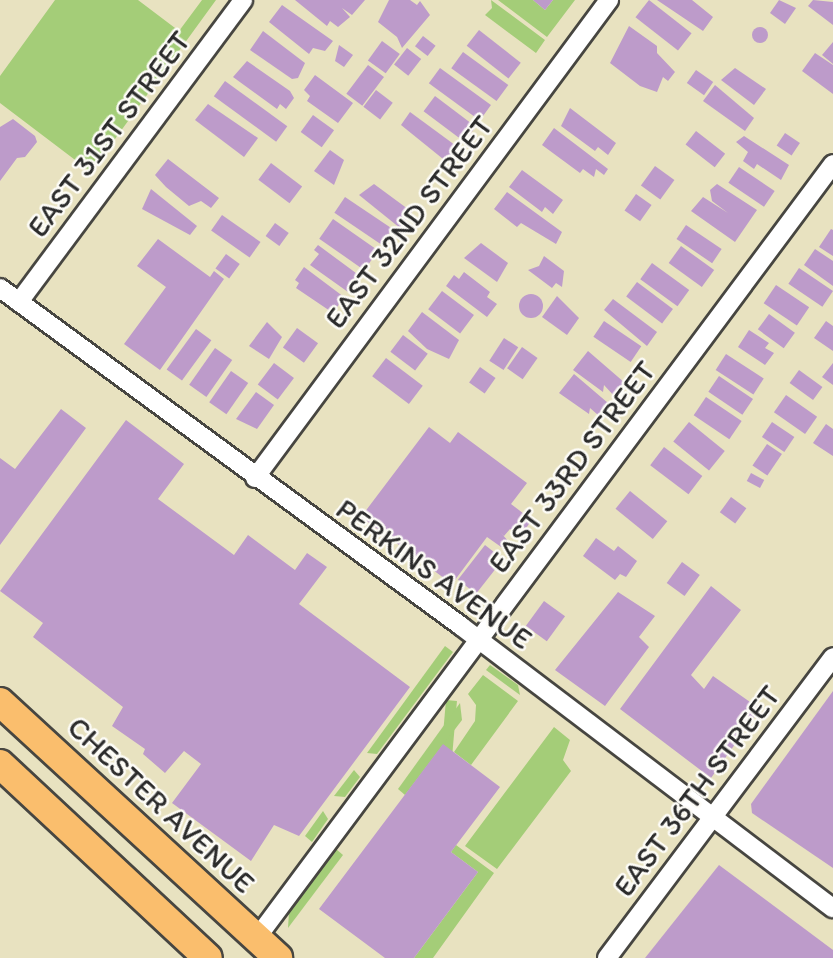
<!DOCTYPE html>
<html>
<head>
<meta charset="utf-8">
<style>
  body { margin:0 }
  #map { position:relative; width:833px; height:958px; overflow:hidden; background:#e8e2c0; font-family:Itim,sans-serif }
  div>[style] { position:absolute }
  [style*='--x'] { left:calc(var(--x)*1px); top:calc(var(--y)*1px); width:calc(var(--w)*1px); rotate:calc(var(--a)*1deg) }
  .green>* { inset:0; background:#a4cd78; transform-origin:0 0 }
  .building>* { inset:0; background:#bd9bca; transform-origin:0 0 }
  .round { border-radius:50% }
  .roads { filter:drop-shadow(2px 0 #474641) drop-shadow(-2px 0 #474641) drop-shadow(0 2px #474641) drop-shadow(0 -2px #474641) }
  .minor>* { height:18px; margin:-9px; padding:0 9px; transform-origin:9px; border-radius:9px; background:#fff }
  .primary>* { height:28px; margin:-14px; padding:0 14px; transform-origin:14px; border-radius:14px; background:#fabe6d }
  span { translate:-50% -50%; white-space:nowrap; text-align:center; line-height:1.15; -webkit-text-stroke:5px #fdfcf7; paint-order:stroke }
  .street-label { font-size:30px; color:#2b2b2b }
</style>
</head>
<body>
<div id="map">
  <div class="green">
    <div style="clip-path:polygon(55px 0,138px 0,179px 31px,202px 0,216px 0,91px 172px,0 103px,0 76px)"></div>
    <div style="clip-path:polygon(491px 0,545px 40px,536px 53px,485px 15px,492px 8px)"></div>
    <div style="clip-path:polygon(498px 0,533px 0,545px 10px,553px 0,575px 0,547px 37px)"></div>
    <div style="clip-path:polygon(445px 646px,453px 652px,377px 754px,367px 753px)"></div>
    <div style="clip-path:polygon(490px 665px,518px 685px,520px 695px,486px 670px)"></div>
    <div style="clip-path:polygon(483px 675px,518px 701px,471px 765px,454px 752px,475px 721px,476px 705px,468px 694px)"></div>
    <div style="left:446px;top:700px;width:11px;height:96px;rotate:5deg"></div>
    <div style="clip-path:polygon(460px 703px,462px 720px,405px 795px,398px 789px)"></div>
    <div style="clip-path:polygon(554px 727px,570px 740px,563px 760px,571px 771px,497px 869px,465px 846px)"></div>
    <div style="clip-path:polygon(354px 770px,360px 777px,345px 797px,334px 796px)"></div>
    <div style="clip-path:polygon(323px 811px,328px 819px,312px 842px,305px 836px)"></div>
    <div style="clip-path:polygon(456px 845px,494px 873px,433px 958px,414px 958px,478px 872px,451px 852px)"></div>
    <div style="clip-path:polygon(336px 849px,343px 855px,288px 928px,289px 912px)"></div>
  </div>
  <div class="building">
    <div style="clip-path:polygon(295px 0,365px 0,352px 15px,342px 8px,350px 17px,338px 27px,330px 21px,327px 26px)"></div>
    <div style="clip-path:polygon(389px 0,410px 0,417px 5px,420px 1px,430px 15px,402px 48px,397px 37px,378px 22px)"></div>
    <div style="clip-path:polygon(533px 0,553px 0,545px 10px)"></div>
    <div style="left:649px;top:0;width:54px;height:22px;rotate:38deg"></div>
    <div style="clip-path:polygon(657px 0,692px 0,713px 17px,703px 31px,706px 33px)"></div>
    <div style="clip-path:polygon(779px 0,796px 8px,785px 24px,770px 13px)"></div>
    <div style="clip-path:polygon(813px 0,833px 2px,833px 25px,808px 6px)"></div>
    <div style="clip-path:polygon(282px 5px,333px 41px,325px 51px,313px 48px,309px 54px,269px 22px)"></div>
    <div style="clip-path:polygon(629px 26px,657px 46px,657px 53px,675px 72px,668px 81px,663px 77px,657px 92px,640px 86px,610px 63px)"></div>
    <div class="round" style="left:752px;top:27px;width:16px;height:16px"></div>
    <div style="left:479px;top:30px;width:53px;height:20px;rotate:38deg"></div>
    <div style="clip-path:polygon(263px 31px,305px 63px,298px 78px,292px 79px,250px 50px)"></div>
    <div style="left:423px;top:36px;width:16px;height:13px;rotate:38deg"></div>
    <div style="left:382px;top:41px;width:22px;height:24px;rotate:36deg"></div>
    <div style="clip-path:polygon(833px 42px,833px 64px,822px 55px)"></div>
    <div style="clip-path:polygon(339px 45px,353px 55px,344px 67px,335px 61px)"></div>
    <div style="left:407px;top:48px;width:18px;height:21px;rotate:38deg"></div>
    <div style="left:463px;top:52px;width:56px;height:20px;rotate:36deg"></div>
    <div style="clip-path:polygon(815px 53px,833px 65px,833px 94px,802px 71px)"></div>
    <div style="clip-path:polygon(247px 61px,290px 91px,294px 98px,286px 109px,280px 104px,277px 109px,233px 77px)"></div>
    <div style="left:368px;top:65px;width:20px;height:36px;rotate:37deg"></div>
    <div style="left:440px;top:68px;width:63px;height:19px;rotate:36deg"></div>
    <div style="clip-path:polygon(735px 68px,766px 89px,754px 105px,721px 80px)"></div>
    <div style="left:696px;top:70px;width:21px;height:16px;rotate:35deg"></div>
    <div style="clip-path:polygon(315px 75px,353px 103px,338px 123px,307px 101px,310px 96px,304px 90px)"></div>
    <div style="left:225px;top:81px;width:77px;height:19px;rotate:36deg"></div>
    <div style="clip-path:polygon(715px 85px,754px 118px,745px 131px,703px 101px)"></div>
    <div style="left:376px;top:90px;width:21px;height:21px;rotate:37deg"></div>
    <div style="left:435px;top:96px;width:51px;height:19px;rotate:37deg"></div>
    <div style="clip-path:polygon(208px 104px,258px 138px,244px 157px,195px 120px)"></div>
    <div style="clip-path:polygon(570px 108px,616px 143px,608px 155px,598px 147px,595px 151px,561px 126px)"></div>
    <div style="clip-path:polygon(410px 112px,459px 148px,448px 163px,401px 125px)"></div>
    <div style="left:313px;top:115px;width:26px;height:21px;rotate:36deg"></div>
    <div style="clip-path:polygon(13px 119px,35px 136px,37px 142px,25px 157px,17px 158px,0 181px,0 127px)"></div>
    <div style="clip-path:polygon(554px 128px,608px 169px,604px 175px,596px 169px,594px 177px,583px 169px,580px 173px,542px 145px)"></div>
    <div style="left:696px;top:131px;width:37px;height:17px;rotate:38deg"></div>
    <div style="left:785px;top:133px;width:18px;height:15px;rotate:34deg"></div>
    <div style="clip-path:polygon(744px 136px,789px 165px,781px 180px,757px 164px,754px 169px,743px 161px,748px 152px,736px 142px)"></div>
    <div style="clip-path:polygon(330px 150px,344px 160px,334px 185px,314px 171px)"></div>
    <div style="clip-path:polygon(168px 159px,219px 198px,211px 208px,201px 201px,189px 206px,166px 187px,155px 175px)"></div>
    <div style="left:271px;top:163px;width:39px;height:21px;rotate:37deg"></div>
    <div style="left:655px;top:166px;width:24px;height:24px;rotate:36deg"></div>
    <div style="left:739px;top:167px;width:43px;height:19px;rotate:34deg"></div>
    <div style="clip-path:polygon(522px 170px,563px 200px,553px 214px,545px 207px,542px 212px,509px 187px)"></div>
    <div style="clip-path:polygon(374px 184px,412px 212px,400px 228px,359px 195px)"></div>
    <div style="clip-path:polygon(717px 184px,757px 210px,735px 242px,691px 211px,703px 197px,728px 213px,712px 201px,710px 190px)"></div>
    <div style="clip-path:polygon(151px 189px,197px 226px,190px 235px,142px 209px)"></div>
    <div style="clip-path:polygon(507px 192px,562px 232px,556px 244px,521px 223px,517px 227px,494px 209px)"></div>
    <div style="left:636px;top:194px;width:19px;height:20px;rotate:35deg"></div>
    <div style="left:345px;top:197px;width:57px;height:19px;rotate:34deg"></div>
    <div style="left:222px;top:215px;width:47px;height:19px;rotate:35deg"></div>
    <div style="left:333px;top:219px;width:55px;height:24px;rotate:35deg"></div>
    <div style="left:275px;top:223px;width:17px;height:16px;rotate:36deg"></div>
    <div style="left:686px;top:225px;width:43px;height:17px;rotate:34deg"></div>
    <div style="clip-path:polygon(831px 229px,833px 230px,833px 256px,819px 247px)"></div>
    <div style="clip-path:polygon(158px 239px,210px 277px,214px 271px,224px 279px,160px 370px,124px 344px,166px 287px,137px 266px)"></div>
    <div style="clip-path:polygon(481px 243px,508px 263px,497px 282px,464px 258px)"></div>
    <div style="clip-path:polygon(318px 245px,360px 276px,348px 292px,310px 265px,319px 254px,314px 250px)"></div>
    <div style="left:681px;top:246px;width:41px;height:21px;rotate:36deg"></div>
    <div style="clip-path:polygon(815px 249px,833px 261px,833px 286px,804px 265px)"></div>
    <div style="left:226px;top:254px;width:17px;height:18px;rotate:36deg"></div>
    <div style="clip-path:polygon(544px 256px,564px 271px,562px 287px,556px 283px,552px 288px,528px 270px,539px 266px)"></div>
    <div style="left:652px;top:263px;width:46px;height:20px;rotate:36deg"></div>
    <div style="clip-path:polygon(304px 267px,344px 297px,333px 313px,296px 288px,299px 283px,295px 280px)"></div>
    <div style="left:799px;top:268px;width:41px;height:19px;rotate:34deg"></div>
    <div style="clip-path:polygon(464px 272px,490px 292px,487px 297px,497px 304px,487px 317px,446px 286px,454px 275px,459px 279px)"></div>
    <div style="left:637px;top:282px;width:45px;height:18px;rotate:37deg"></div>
    <div style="left:776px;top:285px;width:40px;height:22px;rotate:34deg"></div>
    <div style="left:442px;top:291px;width:40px;height:23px;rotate:37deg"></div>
    <div class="round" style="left:519px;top:294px;width:24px;height:24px"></div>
    <div style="clip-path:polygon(557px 296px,579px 318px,567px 335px,542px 317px)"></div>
    <div style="clip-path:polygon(613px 299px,657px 332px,647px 346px,604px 310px)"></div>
    <div style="clip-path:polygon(422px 312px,459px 340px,449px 359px,427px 349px,408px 331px)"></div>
    <div style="left:769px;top:314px;width:32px;height:19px;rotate:36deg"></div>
    <div style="left:604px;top:321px;width:45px;height:19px;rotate:34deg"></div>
    <div style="clip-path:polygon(826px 321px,833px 326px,833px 351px,814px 338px)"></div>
    <div style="clip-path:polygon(267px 322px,282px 337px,269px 359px,249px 346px)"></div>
    <div style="left:297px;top:328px;width:26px;height:24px;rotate:36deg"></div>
    <div style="left:196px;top:329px;width:19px;height:50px;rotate:36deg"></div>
    <div style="clip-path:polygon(749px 330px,769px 343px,765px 348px,774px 353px,765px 365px,738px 347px)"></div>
    <div style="left:403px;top:335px;width:31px;height:21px;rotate:37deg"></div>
    <div style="left:504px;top:338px;width:17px;height:27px;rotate:33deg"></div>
    <div style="left:522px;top:347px;width:19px;height:26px;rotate:35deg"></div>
    <div style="left:215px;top:348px;width:21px;height:45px;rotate:35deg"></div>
    <div style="clip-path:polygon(588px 351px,625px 383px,615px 397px,604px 385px,603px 392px,573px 370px)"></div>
    <div style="left:726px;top:354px;width:45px;height:19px;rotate:33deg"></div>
    <div style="left:386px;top:358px;width:46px;height:23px;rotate:37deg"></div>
    <div style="left:274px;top:363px;width:25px;height:27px;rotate:37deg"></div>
    <div style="clip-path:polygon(833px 363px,833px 385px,822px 377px)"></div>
    <div style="left:480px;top:367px;width:19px;height:19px;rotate:35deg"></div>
    <div style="left:799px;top:370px;width:29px;height:16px;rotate:36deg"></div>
    <div style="left:231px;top:371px;width:21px;height:38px;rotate:35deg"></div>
    <div style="clip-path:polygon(574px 374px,608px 403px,598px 415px,590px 408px,589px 414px,559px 393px)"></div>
    <div style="left:719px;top:376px;width:41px;height:19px;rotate:34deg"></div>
    <div style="clip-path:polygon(256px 392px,274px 405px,257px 429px,236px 419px)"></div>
    <div style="left:786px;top:395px;width:38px;height:21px;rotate:35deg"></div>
    <div style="left:706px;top:397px;width:43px;height:22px;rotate:34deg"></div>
    <div style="clip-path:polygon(61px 409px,86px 428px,0 545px,0 458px,15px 469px)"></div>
    <div style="clip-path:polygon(126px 420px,184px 464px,158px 499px,234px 555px,248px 535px,295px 570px,307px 553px,327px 567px,299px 604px,410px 687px,299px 836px,274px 825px,251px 861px,172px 803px,201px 764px,184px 751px,165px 773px,143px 754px,145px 749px,112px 726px,123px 707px,33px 637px,43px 623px,0 591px)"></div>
    <div style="left:689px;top:422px;width:46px;height:25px;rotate:39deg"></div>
    <div style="left:772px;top:422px;width:27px;height:18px;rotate:34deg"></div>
    <div style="clip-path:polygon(826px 424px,833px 429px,833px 456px,813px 443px)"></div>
    <div style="clip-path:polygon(429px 427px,450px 443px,458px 432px,527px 483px,511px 504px,532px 520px,520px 536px,510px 529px,504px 536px,501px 533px,509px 542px,504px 549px,487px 537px,452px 584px,361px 517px)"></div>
    <div style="left:767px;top:444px;width:18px;height:26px;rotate:34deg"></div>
    <div style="left:664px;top:447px;width:48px;height:23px;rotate:37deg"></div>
    <div style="left:751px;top:473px;width:15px;height:9px;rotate:28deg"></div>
    <div style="left:630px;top:491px;width:48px;height:23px;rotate:39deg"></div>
    <div style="left:731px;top:497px;width:19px;height:19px;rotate:36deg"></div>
    <div style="clip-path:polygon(596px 538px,614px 551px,618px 546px,637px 561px,626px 577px,620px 574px,615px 580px,583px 556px)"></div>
    <div style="left:485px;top:545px;width:23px;height:44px;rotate:38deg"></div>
    <div style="left:682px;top:562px;width:22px;height:26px;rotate:36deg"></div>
    <div style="clip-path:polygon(711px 586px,741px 610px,691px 675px,704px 689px,713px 676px,760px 709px,711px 778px,620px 709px)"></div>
    <div style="clip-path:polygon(618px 592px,655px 616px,639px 637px,649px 647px,605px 706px,555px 670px)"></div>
    <div style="left:544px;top:601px;width:26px;height:31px;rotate:36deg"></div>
    <div style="clip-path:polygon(833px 691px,833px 868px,752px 813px,751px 804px)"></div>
    <div style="clip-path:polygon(443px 744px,500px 787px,451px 852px,478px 872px,414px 958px,385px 958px,319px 909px)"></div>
    <div style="clip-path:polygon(719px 865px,833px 950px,833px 958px,645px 958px)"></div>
  </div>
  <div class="roads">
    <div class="minor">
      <div style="--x:0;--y:288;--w:572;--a:36.25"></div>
      <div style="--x:461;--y:626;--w:467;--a:37.2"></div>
      <div style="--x:19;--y:302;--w:376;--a:-53.4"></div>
      <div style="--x:255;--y:478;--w:595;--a:-53.48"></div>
      <div style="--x:256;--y:939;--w:966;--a:-53.33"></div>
      <div style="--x:607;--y:958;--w:376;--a:-53.1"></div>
    </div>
    <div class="primary">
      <div style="--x:0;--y:702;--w:378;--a:42.6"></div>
      <div style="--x:0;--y:764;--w:284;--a:43"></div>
    </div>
  </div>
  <div class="street-label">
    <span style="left:109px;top:134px;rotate:-53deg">EAST 31ST STREET</span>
    <span style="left:409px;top:222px;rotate:-53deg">EAST 32ND STREET</span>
    <span style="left:572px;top:467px;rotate:-53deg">EAST 33RD STREET</span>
    <span style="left:434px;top:574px;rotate:36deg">PERKINS AVENUE</span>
    <span style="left:697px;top:791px;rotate:-53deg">EAST 36TH STREET</span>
    <span style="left:161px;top:805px;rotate:43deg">CHESTER AVENUE</span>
  </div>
</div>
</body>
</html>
